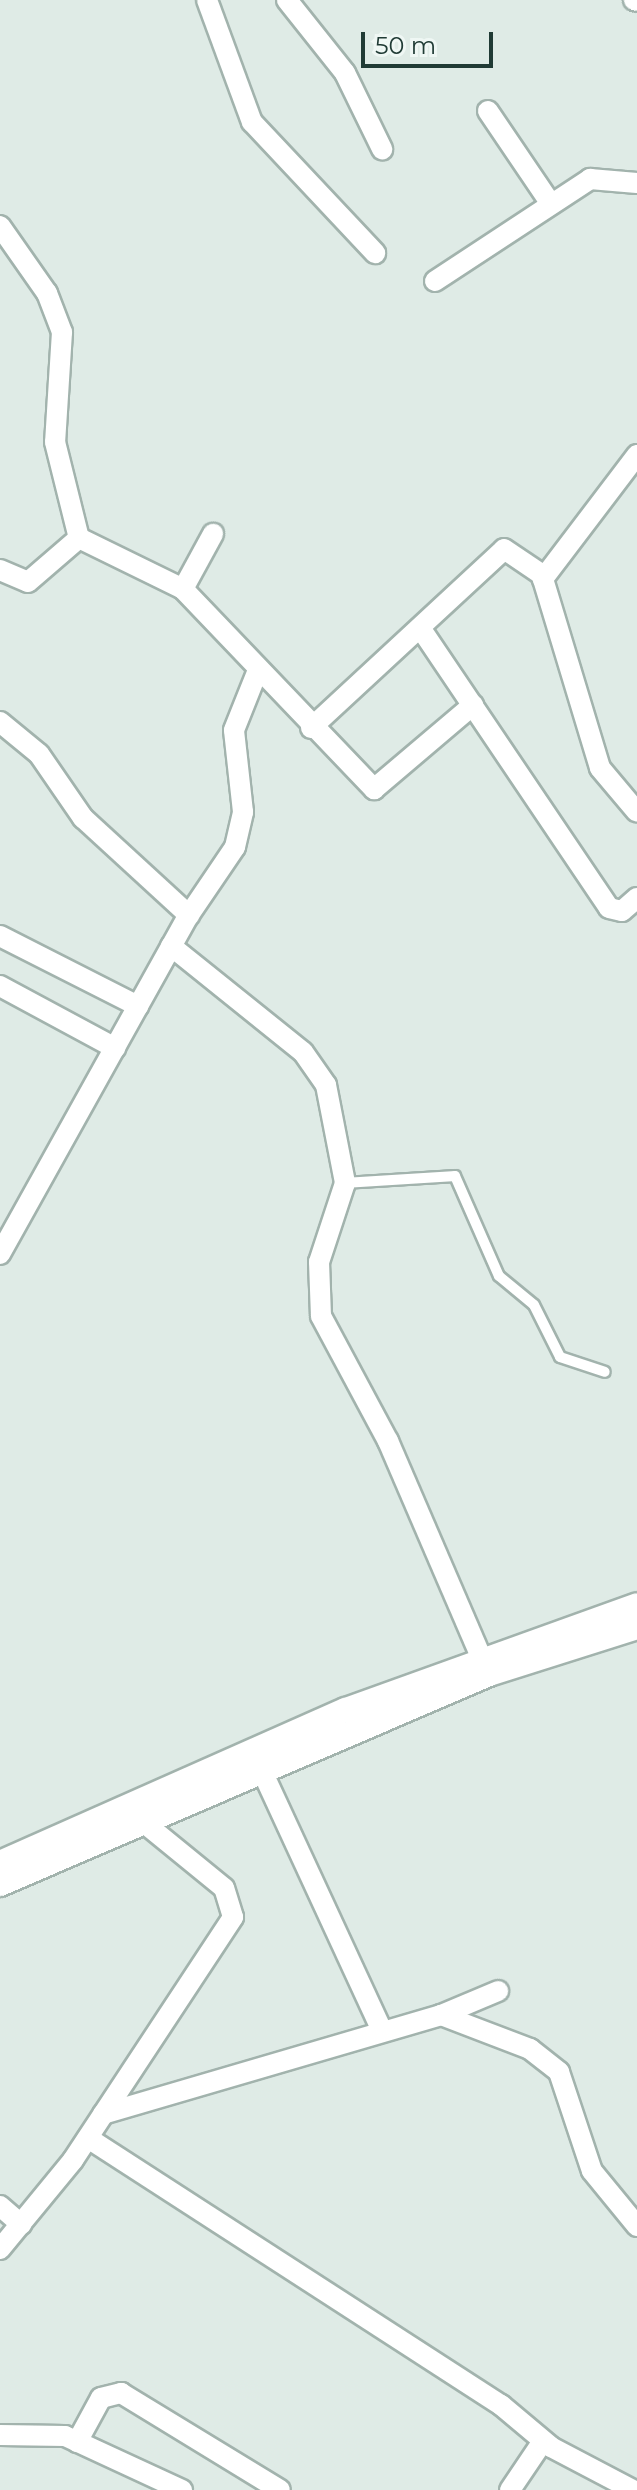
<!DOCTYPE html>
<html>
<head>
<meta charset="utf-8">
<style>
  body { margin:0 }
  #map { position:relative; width:637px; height:2490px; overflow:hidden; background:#dfebe6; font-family:Montserrat,sans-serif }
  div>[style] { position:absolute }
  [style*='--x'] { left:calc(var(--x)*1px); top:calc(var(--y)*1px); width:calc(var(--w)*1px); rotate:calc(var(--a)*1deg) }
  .roads { filter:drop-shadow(2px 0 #a2b3ad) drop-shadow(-2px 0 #a2b3ad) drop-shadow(0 2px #a2b3ad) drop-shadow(0 -2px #a2b3ad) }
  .service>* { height:10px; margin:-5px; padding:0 5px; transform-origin:5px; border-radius:5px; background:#fff }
  .minor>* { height:20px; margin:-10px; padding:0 10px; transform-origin:10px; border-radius:10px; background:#fff }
  .tertiary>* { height:24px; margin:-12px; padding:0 12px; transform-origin:12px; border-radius:12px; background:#fff }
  span { translate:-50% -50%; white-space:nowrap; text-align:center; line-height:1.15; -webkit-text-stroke:6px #eff7f4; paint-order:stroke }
  .scale { position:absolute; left:361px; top:32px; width:132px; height:36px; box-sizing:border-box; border:4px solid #203b35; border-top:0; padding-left:10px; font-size:24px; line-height:28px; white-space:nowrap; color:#203b35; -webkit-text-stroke:6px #eff7f4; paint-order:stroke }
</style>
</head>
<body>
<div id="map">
  <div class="roads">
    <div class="service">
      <div style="--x:345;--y:1183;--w:110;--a:-3.6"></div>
      <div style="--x:455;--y:1176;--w:109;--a:66.3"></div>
      <div style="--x:499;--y:1276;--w:45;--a:39.6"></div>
      <div style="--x:534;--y:1305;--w:58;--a:63.4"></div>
      <div style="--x:560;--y:1357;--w:47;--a:18.4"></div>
    </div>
    <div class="minor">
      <div style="--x:207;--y:0;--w:130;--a:69.8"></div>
      <div style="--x:252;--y:122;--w:180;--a:46.8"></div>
      <div style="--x:287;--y:0;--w:93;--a:51.5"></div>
      <div style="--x:345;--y:73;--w:85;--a:64"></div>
      <div style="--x:634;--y:0;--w:3;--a:18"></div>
      <div style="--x:488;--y:111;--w:112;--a:55.9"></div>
      <div style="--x:0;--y:226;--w:82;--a:55"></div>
      <div style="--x:47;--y:293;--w:42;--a:69"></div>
      <div style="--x:62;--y:332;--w:110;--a:93.6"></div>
      <div style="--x:55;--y:442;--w:99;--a:76"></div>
      <div style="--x:79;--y:538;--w:116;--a:26.1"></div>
      <div style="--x:183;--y:589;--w:277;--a:46.3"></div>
      <div style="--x:374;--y:789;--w:130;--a:-40.3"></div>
      <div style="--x:435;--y:281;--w:186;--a:-33.3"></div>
      <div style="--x:590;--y:179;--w:47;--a:4.9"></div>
      <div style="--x:637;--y:455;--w:156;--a:127.2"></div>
      <div style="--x:543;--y:579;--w:197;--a:73.2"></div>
      <div style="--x:600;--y:768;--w:57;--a:49.9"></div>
      <div style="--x:0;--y:570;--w:30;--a:23"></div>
      <div style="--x:28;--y:582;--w:67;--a:-40.8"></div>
      <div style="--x:183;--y:589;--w:63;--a:-61.4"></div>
      <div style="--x:421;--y:629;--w:336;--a:56"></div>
      <div style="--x:609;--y:908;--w:13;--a:13"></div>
      <div style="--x:622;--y:911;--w:20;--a:-41"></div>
      <div style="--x:0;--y:722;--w:50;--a:39.4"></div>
      <div style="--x:39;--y:754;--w:78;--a:55.5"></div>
      <div style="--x:83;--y:818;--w:144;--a:42.5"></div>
      <div style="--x:311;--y:728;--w:263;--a:-42.8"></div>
      <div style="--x:504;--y:549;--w:48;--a:34"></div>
      <div style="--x:0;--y:936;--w:155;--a:26.9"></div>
      <div style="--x:171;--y:946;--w:169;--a:38.8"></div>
      <div style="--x:303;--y:1052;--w:40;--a:55.1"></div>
      <div style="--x:326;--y:1085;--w:100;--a:79"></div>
      <div style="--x:345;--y:1183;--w:83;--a:108.2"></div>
      <div style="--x:319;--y:1262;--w:54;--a:87.9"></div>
      <div style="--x:321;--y:1316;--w:142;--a:61.8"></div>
      <div style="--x:388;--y:1441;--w:235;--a:66.7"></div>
      <div style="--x:0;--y:986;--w:131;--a:28.3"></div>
      <div style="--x:0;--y:1254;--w:388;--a:-60.9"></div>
      <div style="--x:189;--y:915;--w:82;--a:-55.9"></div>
      <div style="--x:235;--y:847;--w:36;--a:-77"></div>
      <div style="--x:243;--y:812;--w:82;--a:-96.3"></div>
      <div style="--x:234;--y:730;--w:65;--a:-68.2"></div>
      <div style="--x:262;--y:1771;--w:283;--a:65.2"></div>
      <div style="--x:441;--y:2015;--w:62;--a:-22.8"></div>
      <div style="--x:103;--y:2114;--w:352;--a:-16.3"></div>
      <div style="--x:441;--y:2015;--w:95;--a:20.9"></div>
      <div style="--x:530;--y:2049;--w:37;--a:38"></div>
      <div style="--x:559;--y:2072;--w:104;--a:71.6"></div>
      <div style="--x:592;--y:2171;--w:71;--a:50.7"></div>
      <div style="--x:88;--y:2138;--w:492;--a:32.9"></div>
      <div style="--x:501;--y:2405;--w:65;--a:40"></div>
      <div style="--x:551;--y:2447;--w:93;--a:27.7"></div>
      <div style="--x:0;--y:2206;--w:28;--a:41"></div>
      <div style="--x:0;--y:2249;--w:115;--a:-50.6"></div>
      <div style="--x:73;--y:2160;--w:291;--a:-56.6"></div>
      <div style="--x:233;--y:1917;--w:30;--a:-107"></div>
      <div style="--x:224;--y:1888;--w:104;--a:-140.8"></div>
      <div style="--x:0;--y:2435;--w:65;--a:0.9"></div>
      <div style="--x:65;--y:2436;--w:129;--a:24.8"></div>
      <div style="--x:77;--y:2442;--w:50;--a:-61.4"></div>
      <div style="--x:101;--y:2398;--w:21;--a:-14"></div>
      <div style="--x:121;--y:2393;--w:186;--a:31.4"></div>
      <div style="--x:510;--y:2490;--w:59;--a:-56"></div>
    </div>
    <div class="tertiary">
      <div style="--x:0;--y:1863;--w:378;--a:-23.9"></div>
      <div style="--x:346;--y:1710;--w:309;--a:-19.8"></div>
      <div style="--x:0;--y:1884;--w:532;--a:-23.24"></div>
      <div style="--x:489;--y:1674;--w:155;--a:-17.6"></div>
    </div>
  </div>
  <div class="scale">50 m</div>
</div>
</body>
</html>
